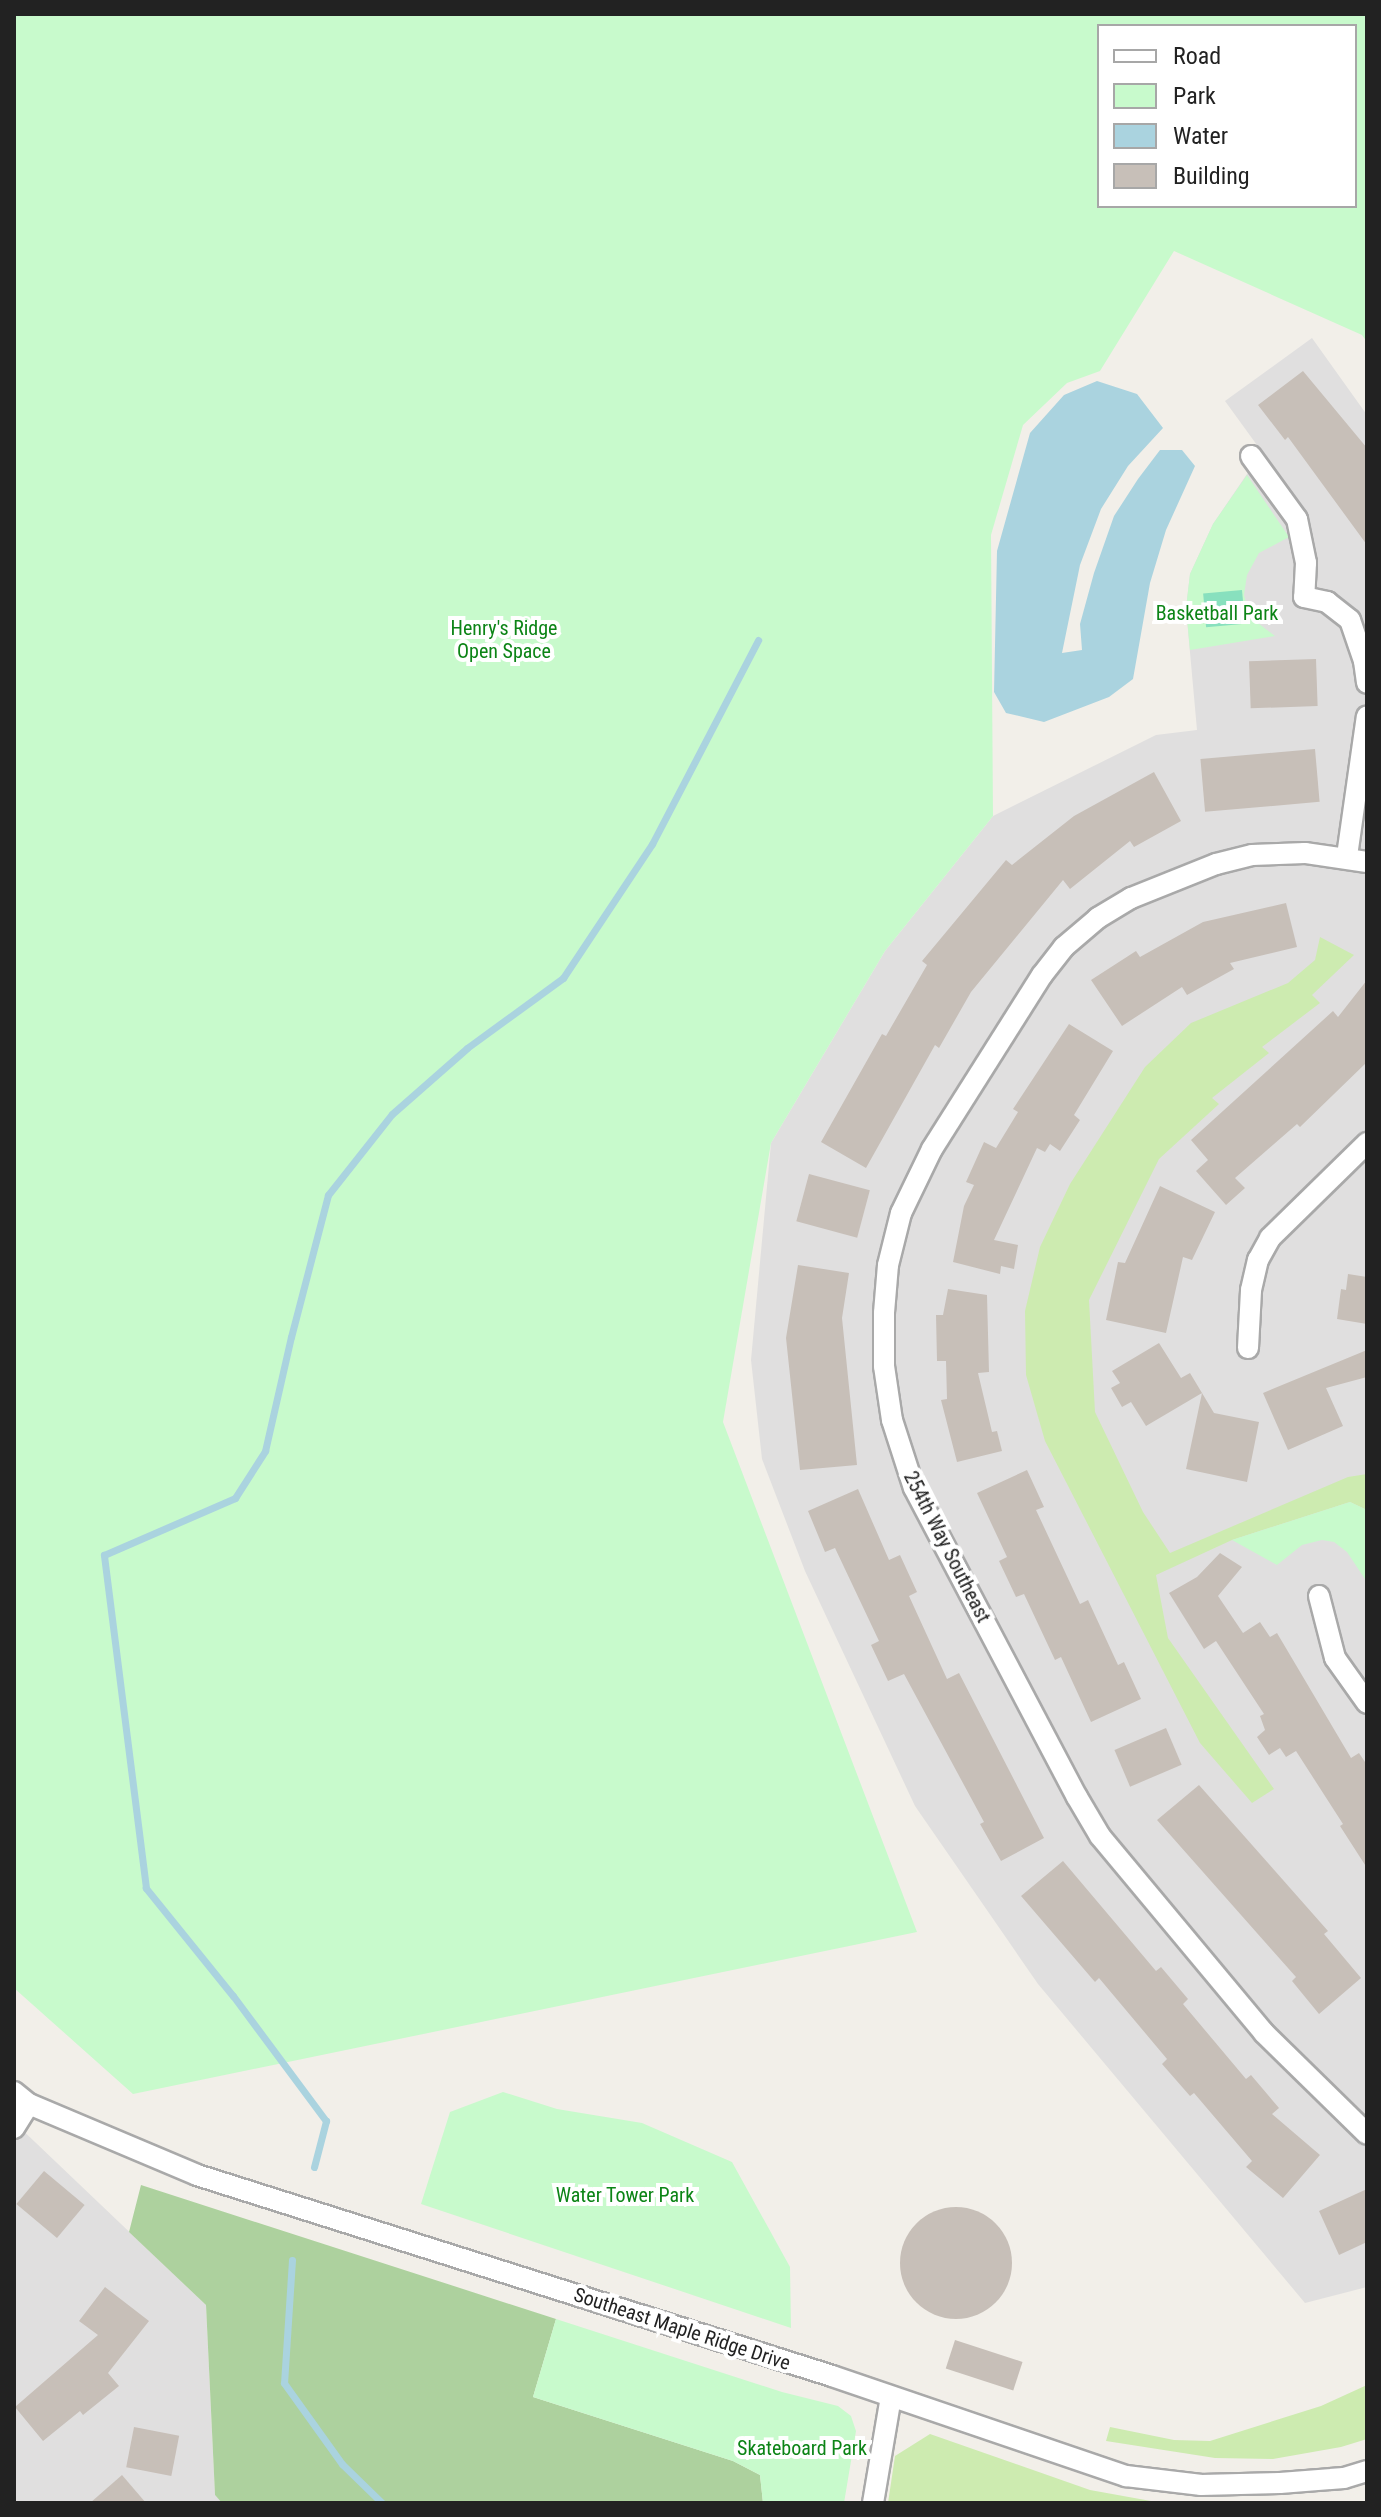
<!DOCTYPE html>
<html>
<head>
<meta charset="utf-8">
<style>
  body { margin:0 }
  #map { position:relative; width:1381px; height:2517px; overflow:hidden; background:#f2efe9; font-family:"Roboto Condensed",sans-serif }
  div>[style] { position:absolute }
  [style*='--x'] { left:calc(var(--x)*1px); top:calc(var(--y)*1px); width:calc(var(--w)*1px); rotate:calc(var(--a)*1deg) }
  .residential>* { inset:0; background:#e0dfdf }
  .grass>* { inset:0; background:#cdebb0 }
  .forest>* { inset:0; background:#add19e }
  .park>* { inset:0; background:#c8facc }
  .pitch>* { inset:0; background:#88e0be; transform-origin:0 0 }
  .water>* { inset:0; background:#aad3df }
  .stream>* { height:7px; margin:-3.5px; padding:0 3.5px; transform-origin:3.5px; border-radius:3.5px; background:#aad3df }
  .building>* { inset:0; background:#c7bfb8; transform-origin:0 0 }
  .round { border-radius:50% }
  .roads { filter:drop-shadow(2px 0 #a9a9a9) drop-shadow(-2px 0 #a9a9a9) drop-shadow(0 2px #a9a9a9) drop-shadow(0 -2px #a9a9a9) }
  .minor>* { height:20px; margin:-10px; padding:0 10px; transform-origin:10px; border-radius:10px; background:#fff }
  span { translate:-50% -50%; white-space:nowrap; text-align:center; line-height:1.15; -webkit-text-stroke:8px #fff; paint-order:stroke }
  .park-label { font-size:20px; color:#0c8416 }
  .street-label { font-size:20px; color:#222 }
  .frame { position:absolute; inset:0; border:16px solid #222; pointer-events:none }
  .legend { position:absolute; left:1097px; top:24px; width:260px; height:184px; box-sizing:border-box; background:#fff; border:2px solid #a7a7a7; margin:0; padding:10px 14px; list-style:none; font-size:24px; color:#222 }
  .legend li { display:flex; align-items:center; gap:16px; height:40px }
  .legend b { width:40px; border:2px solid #a7a7a7 }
</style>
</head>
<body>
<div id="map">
  <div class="residential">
    <div style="clip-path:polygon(1312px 338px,1367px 415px,1367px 2287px,1305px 2303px,1038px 1984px,915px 1806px,805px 1571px,762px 1459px,751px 1360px,771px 1143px,885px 951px,993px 816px,1156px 735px,1197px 730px,1186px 608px,1190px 574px,1213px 524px,1262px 452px,1225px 401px)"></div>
    <div style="clip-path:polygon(14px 2122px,206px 2305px,215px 2495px,222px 2503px,14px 2503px)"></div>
  </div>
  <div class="grass">
    <div style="clip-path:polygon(1320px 937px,1354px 955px,1312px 995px,1320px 1003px,1262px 1047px,1269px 1053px,1212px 1098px,1219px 1104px,1159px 1159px,1089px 1300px,1095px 1412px,1143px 1512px,1170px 1553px,1348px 1477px,1367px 1474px,1367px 1510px,1350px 1502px,1232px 1540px,1156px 1575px,1168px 1638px,1274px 1789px,1252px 1803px,1200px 1743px,1045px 1441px,1026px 1375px,1025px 1311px,1040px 1247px,1070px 1184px,1145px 1067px,1191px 1023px,1288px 983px,1315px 960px)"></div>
    <div style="clip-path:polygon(1367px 2385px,1367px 2439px,1341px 2447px,1273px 2459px,1215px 2458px,1106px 2441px,1110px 2427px,1174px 2440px,1210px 2441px,1321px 2406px)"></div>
    <div style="clip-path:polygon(930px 2434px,1090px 2490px,1162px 2503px,888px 2503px,895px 2456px)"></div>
  </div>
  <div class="forest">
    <div style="clip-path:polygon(141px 2185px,556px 2319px,533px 2397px,733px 2461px,760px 2475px,763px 2503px,222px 2503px,215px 2495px,206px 2305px,129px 2232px)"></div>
  </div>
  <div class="park">
    <div style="clip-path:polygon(evenodd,14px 14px,1367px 14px,1367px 342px,1362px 335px,1174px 251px,1100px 371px,1067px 383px,1023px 425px,991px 535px,993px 816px,885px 951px,771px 1143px,723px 1422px,917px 1932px,133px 2094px,14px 1988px,14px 14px,1355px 26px,1355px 206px,1099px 206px,1099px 26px,1355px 26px)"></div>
    <div style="clip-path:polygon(1247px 475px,1289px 537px,1259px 553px,1247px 575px,1244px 595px,1250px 617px,1275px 636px,1190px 650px,1186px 608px,1190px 574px,1213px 524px)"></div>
    <div style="clip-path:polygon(1350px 1502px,1367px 1510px,1367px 1582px,1347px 1552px,1334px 1542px,1322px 1540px,1302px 1545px,1277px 1565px,1232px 1540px)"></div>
    <div style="clip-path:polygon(503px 2092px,557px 2109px,642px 2123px,732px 2162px,790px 2267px,791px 2328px,421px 2204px,450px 2112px)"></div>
    <div style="clip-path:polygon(556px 2319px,782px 2392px,838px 2406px,851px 2416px,856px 2431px,844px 2503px,763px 2503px,760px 2475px,733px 2461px,533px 2397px)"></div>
  </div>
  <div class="pitch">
    <div style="left:1242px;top:590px;width:34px;height:39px;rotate:85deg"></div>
  </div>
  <div class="water">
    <div style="clip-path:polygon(1097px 381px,1137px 394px,1163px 428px,1128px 466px,1101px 509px,1080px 565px,1062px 653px,1082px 650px,1080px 624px,1094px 573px,1114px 516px,1138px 479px,1160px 450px,1182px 450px,1195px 466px,1166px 530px,1150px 583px,1133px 679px,1109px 697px,1044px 722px,1006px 713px,994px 692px,997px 551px,1030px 433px,1064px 395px)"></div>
  </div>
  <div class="stream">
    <div style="--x:314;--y:2167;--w:48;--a:-75.4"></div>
    <div style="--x:326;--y:2121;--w:156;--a:-126.6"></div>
    <div style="--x:233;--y:1996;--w:139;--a:-128.9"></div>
    <div style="--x:146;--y:1888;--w:336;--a:-97.2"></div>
    <div style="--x:104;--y:1555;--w:143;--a:-23.5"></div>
    <div style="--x:235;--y:1498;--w:56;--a:-57.4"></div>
    <div style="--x:265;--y:1451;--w:117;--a:-77.2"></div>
    <div style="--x:291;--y:1337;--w:147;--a:-75.4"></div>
    <div style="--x:328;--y:1195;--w:103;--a:-51.7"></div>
    <div style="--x:392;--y:1114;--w:100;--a:-41.3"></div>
    <div style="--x:467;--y:1048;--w:119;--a:-36.1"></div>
    <div style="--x:563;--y:978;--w:161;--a:-56.4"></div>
    <div style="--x:652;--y:844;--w:230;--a:-62.5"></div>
    <div style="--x:292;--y:2260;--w:123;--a:93.7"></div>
    <div style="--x:284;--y:2383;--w:100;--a:54.4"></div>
    <div style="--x:342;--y:2464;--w:56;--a:44.3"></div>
  </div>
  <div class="building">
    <div style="clip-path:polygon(1303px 371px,1367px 448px,1367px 545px,1288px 437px,1285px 440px,1258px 405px)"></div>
    <div style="left:1316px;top:659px;width:47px;height:67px;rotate:88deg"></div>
    <div style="left:1315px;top:749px;width:53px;height:115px;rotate:85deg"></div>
    <div style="clip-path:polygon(1154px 772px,1181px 821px,1134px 847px,1130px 841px,1070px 889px,1063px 880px,971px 992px,939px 1048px,935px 1045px,866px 1168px,821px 1142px,882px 1034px,886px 1036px,927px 965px,922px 961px,1006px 860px,1012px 865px,1074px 816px)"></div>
    <div style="clip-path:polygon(1286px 903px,1297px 947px,1230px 963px,1234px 969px,1187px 995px,1182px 987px,1122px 1026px,1091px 980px,1136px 951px,1140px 957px,1203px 922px)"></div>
    <div style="clip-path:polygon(1367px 980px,1367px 1062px,1300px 1127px,1297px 1124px,1235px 1178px,1245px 1188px,1226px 1205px,1196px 1171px,1208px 1160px,1191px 1140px,1333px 1011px,1338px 1017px)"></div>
    <div style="clip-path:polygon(1069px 1024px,1113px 1051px,1074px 1115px,1080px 1120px,1060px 1151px,1050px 1144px,1045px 1152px,1037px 1148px,994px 1240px,1018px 1245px,1014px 1269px,1001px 1266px,1000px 1274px,953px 1262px,964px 1206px,974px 1185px,966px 1182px,984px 1142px,996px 1148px,1018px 1112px,1013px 1109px)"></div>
    <div style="left:809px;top:1174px;width:63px;height:49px;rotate:15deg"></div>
    <div style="clip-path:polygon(1160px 1186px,1215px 1212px,1192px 1260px,1183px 1257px,1166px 1333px,1106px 1320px,1118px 1262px,1125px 1263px)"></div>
    <div style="clip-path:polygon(798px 1265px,849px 1273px,842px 1318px,857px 1465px,800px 1470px,786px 1338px)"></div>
    <div style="clip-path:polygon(1348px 1274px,1367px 1277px,1367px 1324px,1337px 1319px,1341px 1289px,1346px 1290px)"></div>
    <div style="clip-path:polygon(948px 1289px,987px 1295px,989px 1372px,978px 1373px,992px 1432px,997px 1431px,1002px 1451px,957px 1462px,941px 1400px,947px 1399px,946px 1361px,937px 1361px,936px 1315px,943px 1315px)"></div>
    <div style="clip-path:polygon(1159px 1343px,1181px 1378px,1190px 1373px,1214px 1413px,1259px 1422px,1247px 1482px,1186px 1469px,1202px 1393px,1146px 1426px,1131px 1402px,1122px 1407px,1111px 1388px,1120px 1383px,1112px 1371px)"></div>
    <div style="clip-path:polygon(1367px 1350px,1367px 1377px,1326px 1388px,1343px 1426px,1288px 1450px,1263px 1393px)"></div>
    <div style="clip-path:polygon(1027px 1470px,1044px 1507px,1036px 1510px,1080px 1604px,1088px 1600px,1118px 1665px,1124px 1662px,1141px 1699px,1091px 1722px,1061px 1657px,1055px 1660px,1024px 1594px,1016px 1597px,999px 1561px,1007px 1557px,977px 1493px)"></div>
    <div style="clip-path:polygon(858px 1489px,889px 1560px,900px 1555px,917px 1592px,909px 1596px,947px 1679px,959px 1673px,1044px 1838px,1001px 1861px,980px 1824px,984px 1822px,904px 1674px,888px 1681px,871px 1645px,879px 1641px,835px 1548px,825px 1552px,808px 1511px)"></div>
    <div style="clip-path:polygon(1220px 1553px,1242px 1567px,1218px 1596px,1243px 1633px,1260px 1622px,1270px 1637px,1277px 1633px,1351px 1758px,1359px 1753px,1367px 1765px,1367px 1868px,1340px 1826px,1343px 1824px,1296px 1751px,1286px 1757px,1280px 1748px,1269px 1755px,1257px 1737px,1265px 1730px,1260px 1716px,1264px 1714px,1216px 1641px,1204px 1649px,1169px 1593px,1197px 1577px)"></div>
    <div style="left:1166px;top:1728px;width:40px;height:56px;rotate:67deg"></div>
    <div style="clip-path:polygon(1199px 1785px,1328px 1931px,1324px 1934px,1361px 1978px,1319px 2014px,1292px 1981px,1296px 1977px,1157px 1820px)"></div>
    <div style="clip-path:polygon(1063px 1861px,1156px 1971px,1161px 1967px,1188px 1999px,1183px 2004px,1246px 2079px,1251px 2075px,1279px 2108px,1272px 2114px,1320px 2155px,1283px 2198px,1246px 2167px,1252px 2161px,1194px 2093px,1190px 2096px,1162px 2064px,1167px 2059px,1099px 1978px,1095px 1982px,1021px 1896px)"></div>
    <div style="left:44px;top:2171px;width:53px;height:43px;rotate:40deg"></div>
    <div style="clip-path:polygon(1367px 2189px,1367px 2242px,1339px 2255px,1319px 2211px)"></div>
    <div class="round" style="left:900px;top:2207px;width:112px;height:112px"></div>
    <div style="clip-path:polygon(105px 2287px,149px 2321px,108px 2373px,119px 2386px,83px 2415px,80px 2411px,43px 2441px,15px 2407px,98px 2335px,79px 2321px)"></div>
    <div style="left:955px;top:2340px;width:71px;height:30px;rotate:18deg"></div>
    <div style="left:134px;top:2427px;width:46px;height:41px;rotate:11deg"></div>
    <div style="clip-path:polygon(122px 2475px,146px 2503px,90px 2503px)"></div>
  </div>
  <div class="roads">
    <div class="minor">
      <div style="--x:1251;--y:456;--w:78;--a:53.9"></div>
      <div style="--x:1297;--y:519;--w:45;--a:78.4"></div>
      <div style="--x:1306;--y:563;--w:34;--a:93"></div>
      <div style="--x:1304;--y:597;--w:24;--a:12"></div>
      <div style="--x:1327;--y:602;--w:29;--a:38"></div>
      <div style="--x:1350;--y:620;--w:43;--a:71.1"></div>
      <div style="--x:1364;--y:661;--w:22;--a:82"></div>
      <div style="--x:1347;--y:856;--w:141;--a:-81.9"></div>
      <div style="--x:1367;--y:862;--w:63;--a:-171.7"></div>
      <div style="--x:1305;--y:853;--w:53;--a:177.8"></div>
      <div style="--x:1252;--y:855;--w:37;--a:166"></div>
      <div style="--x:1216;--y:864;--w:92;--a:158.2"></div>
      <div style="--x:1131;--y:898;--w:39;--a:149"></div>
      <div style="--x:1098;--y:918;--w:45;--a:139.5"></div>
      <div style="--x:1064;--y:947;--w:36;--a:128"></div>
      <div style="--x:1042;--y:975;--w:206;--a:122.3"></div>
      <div style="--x:932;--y:1149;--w:71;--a:115.8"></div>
      <div style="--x:901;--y:1213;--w:54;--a:104"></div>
      <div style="--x:888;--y:1265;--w:48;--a:94.8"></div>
      <div style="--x:884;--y:1313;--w:53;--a:90"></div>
      <div style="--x:884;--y:1366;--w:55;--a:81.6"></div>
      <div style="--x:892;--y:1420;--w:71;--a:72.1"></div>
      <div style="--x:914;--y:1488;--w:349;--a:62.2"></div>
      <div style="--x:1077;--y:1797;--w:45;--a:59.5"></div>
      <div style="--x:1100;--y:1836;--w:256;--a:50.2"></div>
      <div style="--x:1264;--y:2033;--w:144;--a:44.4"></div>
      <div style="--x:1248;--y:1348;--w:58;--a:-87"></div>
      <div style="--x:1251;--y:1290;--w:31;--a:-77"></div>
      <div style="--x:1258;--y:1260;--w:25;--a:-61"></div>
      <div style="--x:1270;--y:1238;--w:136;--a:-44.4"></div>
      <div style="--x:1319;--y:1596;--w:64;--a:75.5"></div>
      <div style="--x:1335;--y:1658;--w:55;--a:54.6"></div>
      <div style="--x:14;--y:2092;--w:19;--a:39"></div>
      <div style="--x:29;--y:2104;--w:182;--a:22.9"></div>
      <div style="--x:197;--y:2175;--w:666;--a:17.56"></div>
      <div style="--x:832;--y:2376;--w:311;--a:18.8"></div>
      <div style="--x:1126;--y:2476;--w:76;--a:6.8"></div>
      <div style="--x:1201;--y:2485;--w:79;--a:-1.5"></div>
      <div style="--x:1280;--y:2483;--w:64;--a:-4.5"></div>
      <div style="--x:1344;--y:2478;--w:24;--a:-17"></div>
      <div style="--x:14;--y:2128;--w:28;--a:-58"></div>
      <div style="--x:873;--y:2503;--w:108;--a:-80.4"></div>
    </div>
  </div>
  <div class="park-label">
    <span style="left:1217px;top:613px">Basketball Park</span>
    <span style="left:504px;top:640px">Henry's Ridge<br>Open Space</span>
    <span style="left:625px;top:2195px">Water Tower Park</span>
    <span style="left:802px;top:2448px">Skateboard Park</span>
  </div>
  <div class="street-label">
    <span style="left:947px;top:1547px;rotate:63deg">254th Way Southeast</span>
    <span style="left:682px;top:2329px;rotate:18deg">Southeast Maple Ridge Drive</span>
  </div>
  <div class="frame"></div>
  <ul class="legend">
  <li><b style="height:10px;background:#fff"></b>Road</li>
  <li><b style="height:22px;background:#c8facc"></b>Park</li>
  <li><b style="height:22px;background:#aad3df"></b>Water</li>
  <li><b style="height:22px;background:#c7bfb8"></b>Building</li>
  </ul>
</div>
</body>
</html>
